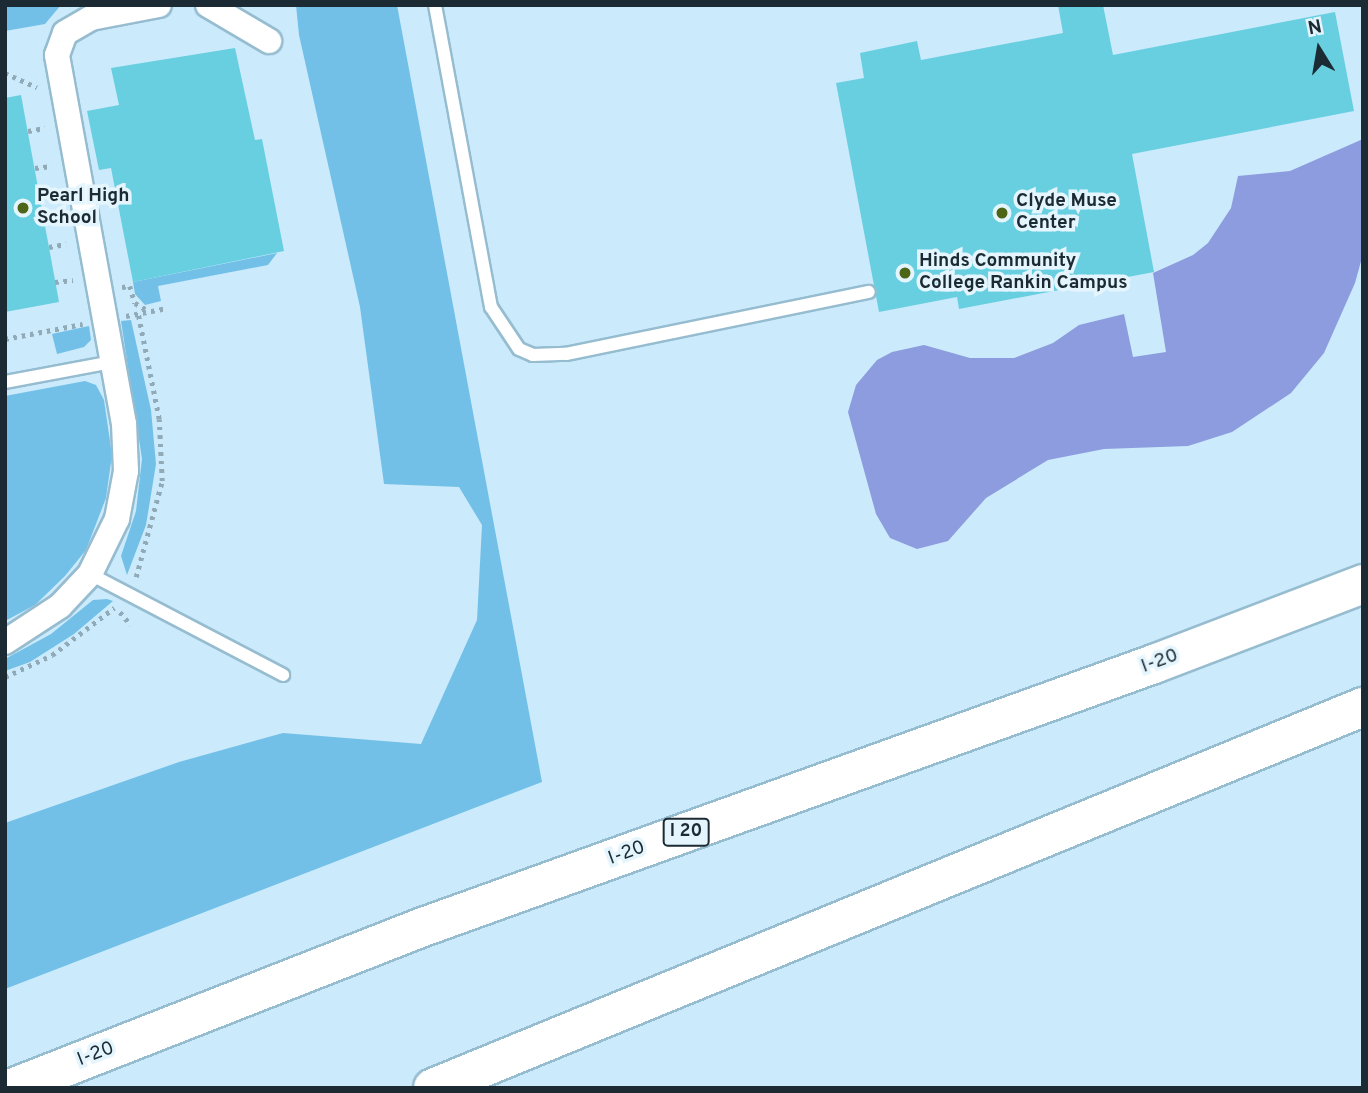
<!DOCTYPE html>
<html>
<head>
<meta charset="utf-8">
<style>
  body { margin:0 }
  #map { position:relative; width:1368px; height:1093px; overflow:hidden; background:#cbeafb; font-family:Overpass,sans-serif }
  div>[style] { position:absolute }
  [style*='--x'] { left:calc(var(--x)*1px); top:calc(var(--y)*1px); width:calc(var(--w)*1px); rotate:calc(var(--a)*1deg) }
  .green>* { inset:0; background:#72c0e8 }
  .water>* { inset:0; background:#8d9cde }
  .building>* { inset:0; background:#68cfe1 }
  .path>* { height:4.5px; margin-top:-2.25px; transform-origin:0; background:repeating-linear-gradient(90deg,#90aab8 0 3.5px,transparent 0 8.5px) }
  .roads { filter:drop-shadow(2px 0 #96bcd0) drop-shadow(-2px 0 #96bcd0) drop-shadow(0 2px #96bcd0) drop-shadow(0 -2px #96bcd0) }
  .lane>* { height:12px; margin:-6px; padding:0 6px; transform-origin:6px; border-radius:6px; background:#fff }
  .street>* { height:24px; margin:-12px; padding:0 12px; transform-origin:12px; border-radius:12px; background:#fff }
  .highway>* { height:38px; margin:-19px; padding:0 19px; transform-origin:19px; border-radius:19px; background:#fff }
  .dots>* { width:19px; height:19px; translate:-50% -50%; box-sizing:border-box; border:4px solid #e5f5fd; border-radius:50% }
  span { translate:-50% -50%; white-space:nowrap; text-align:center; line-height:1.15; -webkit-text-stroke:7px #e5f5fd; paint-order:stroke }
  .shield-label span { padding:2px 5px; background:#e5f5fd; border:2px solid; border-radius:5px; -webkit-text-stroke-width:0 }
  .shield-label { font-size:18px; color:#1c2b33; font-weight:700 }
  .poi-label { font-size:19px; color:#1c2b33; font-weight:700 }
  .left { translate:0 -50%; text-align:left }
  .street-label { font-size:19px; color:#1c2b33 }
  .frame { position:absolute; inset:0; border:7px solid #1c2b33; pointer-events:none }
  .north { position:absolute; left:1284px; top:14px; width:70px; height:70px; -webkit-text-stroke:5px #e5f5fd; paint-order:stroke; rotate:349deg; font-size:19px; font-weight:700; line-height:28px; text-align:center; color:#1c2b33 }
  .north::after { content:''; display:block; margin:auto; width:24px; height:32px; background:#1c2b33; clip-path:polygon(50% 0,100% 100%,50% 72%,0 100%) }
</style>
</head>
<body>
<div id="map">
  <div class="green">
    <div style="clip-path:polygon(5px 5px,61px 5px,45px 24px,5px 31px)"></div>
    <div style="clip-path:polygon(296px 5px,397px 5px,542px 782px,5px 989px,5px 823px,179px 762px,283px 733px,421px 744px,477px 620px,482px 525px,459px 487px,384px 484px,360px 307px,299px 35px)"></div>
    <div style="clip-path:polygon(277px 253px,268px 265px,158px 286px,161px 301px,145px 305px,135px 294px,133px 282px)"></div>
    <div style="clip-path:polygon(131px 320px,151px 410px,156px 464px,146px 525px,127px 575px,121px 556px,136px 511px,142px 459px,121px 321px)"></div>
    <div style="clip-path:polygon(89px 326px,91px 340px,84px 347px,57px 354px,52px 334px)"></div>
    <div style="clip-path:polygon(85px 381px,96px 385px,104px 400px,112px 455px,106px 498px,86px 550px,65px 576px,35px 605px,5px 621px,5px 396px)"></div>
    <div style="clip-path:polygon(107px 599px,113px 601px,74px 634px,30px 662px,5px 671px,5px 659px,51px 634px,93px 600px)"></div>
  </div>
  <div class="water">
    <div style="clip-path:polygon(1363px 139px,1363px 254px,1355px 283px,1324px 353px,1291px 393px,1232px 432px,1188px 446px,1104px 449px,1048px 460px,986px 498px,948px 541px,917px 549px,890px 538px,876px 514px,848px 412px,856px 385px,877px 360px,892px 352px,924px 345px,970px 358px,1014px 358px,1053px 343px,1079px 325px,1124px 314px,1133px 357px,1166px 352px,1153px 273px,1193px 255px,1208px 243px,1231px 208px,1238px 176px,1290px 171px)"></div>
  </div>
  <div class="building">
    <div style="clip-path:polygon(1058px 5px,1103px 5px,1113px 55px,1335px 12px,1354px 111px,1132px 154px,1154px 272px,959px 309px,957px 297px,879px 312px,836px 83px,864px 78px,860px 53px,917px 41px,921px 60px,1063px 33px)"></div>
    <div style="clip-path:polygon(235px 48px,255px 140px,262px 139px,284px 251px,133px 282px,111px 168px,99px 170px,87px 111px,119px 105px,111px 68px)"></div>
    <div style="clip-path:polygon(21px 95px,59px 302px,5px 312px,5px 98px)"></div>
  </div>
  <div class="path">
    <div style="--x:5;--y:73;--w:35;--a:24"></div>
    <div style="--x:28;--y:131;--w:17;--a:-10"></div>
    <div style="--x:35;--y:168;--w:17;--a:-7"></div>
    <div style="--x:49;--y:247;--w:17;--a:-10"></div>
    <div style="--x:55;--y:282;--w:18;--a:-6"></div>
    <div style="--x:122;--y:287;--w:8;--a:-7"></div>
    <div style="--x:130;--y:286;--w:18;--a:74"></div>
    <div style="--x:135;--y:303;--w:14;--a:30"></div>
    <div style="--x:126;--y:316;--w:38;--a:-11"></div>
    <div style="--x:5;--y:339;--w:79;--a:-10.9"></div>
    <div style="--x:136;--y:577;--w:99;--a:-74.8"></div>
    <div style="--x:162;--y:481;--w:62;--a:-92.8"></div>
    <div style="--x:159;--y:419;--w:107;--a:-101.3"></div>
    <div style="--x:120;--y:612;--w:17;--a:50"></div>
    <div style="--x:5;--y:677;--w:52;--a:-25.1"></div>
    <div style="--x:52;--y:655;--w:78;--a:-37.2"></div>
  </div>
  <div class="roads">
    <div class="lane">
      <div style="--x:435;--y:5;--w:307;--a:79.5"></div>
      <div style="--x:491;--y:307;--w:50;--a:56.3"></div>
      <div style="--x:519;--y:349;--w:15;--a:23"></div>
      <div style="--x:533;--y:355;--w:33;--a:-2"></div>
      <div style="--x:566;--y:354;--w:309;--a:-11.6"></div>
      <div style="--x:5;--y:382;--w:109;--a:-10.6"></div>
      <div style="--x:90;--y:574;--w:218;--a:27.6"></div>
    </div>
    <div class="street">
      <div style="--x:208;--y:5;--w:71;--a:30.5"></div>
      <div style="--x:5;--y:642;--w:66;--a:-33.2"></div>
      <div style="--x:60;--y:606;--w:44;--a:-46.8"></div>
      <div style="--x:90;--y:574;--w:61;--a:-63.9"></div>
      <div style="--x:117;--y:519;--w:49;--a:-79.4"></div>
      <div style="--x:126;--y:471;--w:47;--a:-92.4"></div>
      <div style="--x:124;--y:424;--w:375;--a:-100.3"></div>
      <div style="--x:57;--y:55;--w:23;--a:-70"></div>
      <div style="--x:65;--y:33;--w:30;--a:-30"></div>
      <div style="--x:91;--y:18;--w:69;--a:-10.8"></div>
    </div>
    <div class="highway">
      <div style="--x:12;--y:1088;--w:441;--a:-21.4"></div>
      <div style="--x:423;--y:927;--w:777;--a:-19.79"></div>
      <div style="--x:1154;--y:664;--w:224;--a:-20.9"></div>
      <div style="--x:433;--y:1088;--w:1005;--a:-22.28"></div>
    </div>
  </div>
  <div class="dots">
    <div style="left:23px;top:208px;background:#4c6516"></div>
    <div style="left:1002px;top:213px;background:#4c6516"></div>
    <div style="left:905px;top:273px;background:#4c6516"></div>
  </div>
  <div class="shield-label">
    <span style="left:686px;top:832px">I 20</span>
  </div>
  <div class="poi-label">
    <span class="left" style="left:37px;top:208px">Pearl High<br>School</span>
    <span class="left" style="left:1016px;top:213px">Clyde Muse<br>Center</span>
    <span class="left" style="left:919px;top:273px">Hinds Community<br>College Rankin Campus</span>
  </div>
  <div class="street-label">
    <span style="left:1160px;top:662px;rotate:-20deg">I-20</span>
    <span style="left:627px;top:854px;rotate:-20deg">I-20</span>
    <span style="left:96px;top:1055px;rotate:-21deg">I-20</span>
  </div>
  <div class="frame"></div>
  <div class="north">N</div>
</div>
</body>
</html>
